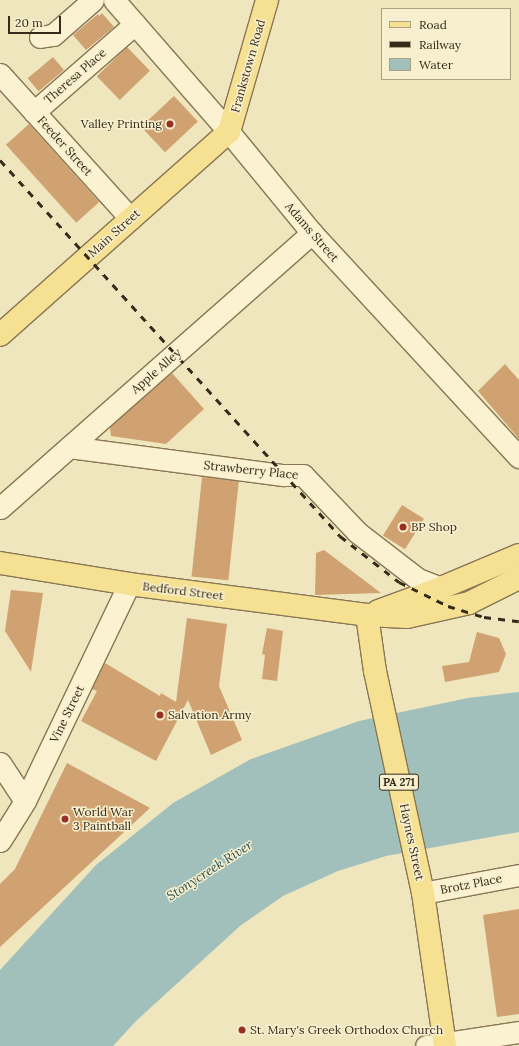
<!DOCTYPE html>
<html>
<head>
<meta charset="utf-8">
<style>
  body { margin:0 }
  #map { position:relative; width:519px; height:1046px; overflow:hidden; background:#efe6bd; font-family:Lora,serif }
  div>[style] { position:absolute }
  [style*='--x'] { left:calc(var(--x)*1px); top:calc(var(--y)*1px); width:calc(var(--w)*1px); rotate:calc(var(--a)*1deg) }
  .water>* { inset:0; background:#a1c0bb }
  .building>* { inset:0; background:#d0a271; transform-origin:0 0 }
  .roads { filter:drop-shadow(1px 0 #887655) drop-shadow(-1px 0 #887655) drop-shadow(0 1px #887655) drop-shadow(0 -1px #887655) }
  .minor>* { height:21px; margin:-10.5px; padding:0 10.5px; transform-origin:10.5px; border-radius:10.5px; background:#faf2d0 }
  .major>* { height:22px; margin:-11px; padding:0 11px; transform-origin:11px; border-radius:11px; background:#f6e192 }
  .rail>* { height:3px; margin-top:-1.5px; transform-origin:0; background:repeating-linear-gradient(90deg,#362b1b 0 7px,transparent 0 14px) }
  .dots>* { width:11px; height:11px; translate:-50% -50%; box-sizing:border-box; border:2px solid #f7efcd; border-radius:50% }
  span { translate:-50% -50%; white-space:nowrap; text-align:center; line-height:1.15; -webkit-text-stroke:3px #f7efcd; paint-order:stroke }
  .shield-label span { padding:1px 3px; background:#f7efcd; border:1px solid; border-radius:3px; -webkit-text-stroke-width:0 }
  .shield-label { font-size:11px; color:#362b1b; font-weight:700 }
  .street-label { font-size:12px; color:#362b1b }
  .poi-label { font-size:12px; color:#362b1b }
  .right { translate:-100% -50%; text-align:right }
  .left { translate:0 -50%; text-align:left }
  .water-label { font-size:13px; color:#295557; font-style:italic }
  .legend { position:absolute; left:381px; top:8px; width:130px; height:72px; box-sizing:border-box; background:#f7efcd; border:1px solid #aaa186; margin:0; padding:5px 7px; list-style:none; font-size:12px; color:#362b1b }
  .legend li { display:flex; align-items:center; gap:8px; height:20px }
  .legend b { width:20px; border:1px solid #aaa186 }
  .scale { position:absolute; left:8px; top:16px; width:53px; height:18px; box-sizing:border-box; border:2px solid #362b1b; border-top:0; padding-left:5px; font-size:12px; line-height:14px; white-space:nowrap; color:#362b1b; -webkit-text-stroke:3px #f7efcd; paint-order:stroke }
</style>
</head>
<body>
<div id="map">
  <div class="water">
    <div style="clip-path:polygon(519px 692px,519px 832px,386px 856px,338px 871px,283px 896px,240px 926px,136px 1021px,113px 1046px,0 1046px,0 970px,96px 865px,173px 803px,251px 759px,359px 721px,468px 698px)"></div>
  </div>
  <div class="building">
    <div style="clip-path:polygon(102px 13px,114px 27px,86px 50px,73px 35px,98px 14px,99px 16px)"></div>
    <div style="left:127px;top:47px;width:33px;height:42px;rotate:46deg"></div>
    <div style="left:53px;top:57px;width:17px;height:33px;rotate:50deg"></div>
    <div style="left:174px;top:96px;width:35px;height:45px;rotate:47deg"></div>
    <div style="left:29px;top:124px;width:105px;height:31px;rotate:48deg"></div>
    <div style="clip-path:polygon(505px 364px,519px 380px,519px 439px,478px 391px)"></div>
    <div style="clip-path:polygon(172px 373px,204px 409px,166px 444px,111px 436px,110px 427px)"></div>
    <div style="left:202px;top:477px;width:37px;height:100px;rotate:6deg"></div>
    <div style="left:402px;top:505px;width:26px;height:36px;rotate:32deg"></div>
    <div style="clip-path:polygon(324px 550px,381px 593px,315px 595px,316px 553px)"></div>
    <div style="clip-path:polygon(11px 590px,43px 593px,31px 672px,5px 631px)"></div>
    <div style="clip-path:polygon(187px 618px,227px 624px,219px 686px,242px 740px,211px 755px,188px 700px,156px 761px,81px 721px,97px 691px,92px 689px,105px 663px,160px 696px,161px 693px,176px 702px)"></div>
    <div style="clip-path:polygon(267px 628px,283px 631px,277px 681px,262px 679px,265px 655px,262px 654px)"></div>
    <div style="clip-path:polygon(477px 632px,499px 638px,506px 654px,499px 672px,445px 682px,442px 666px,469px 662px)"></div>
    <div style="clip-path:polygon(67px 763px,150px 808px,0 947px,0 884px,15px 869px)"></div>
    <div style="clip-path:polygon(519px 909px,519px 1014px,497px 1017px,483px 915px)"></div>
  </div>
  <div class="roads">
    <div class="minor">
      <div style="--x:114;--y:0;--w:175;--a:48.9"></div>
      <div style="--x:229;--y:132;--w:131;--a:50.6"></div>
      <div style="--x:312;--y:233;--w:305;--a:47.3"></div>
      <div style="--x:40;--y:37;--w:13;--a:-9"></div>
      <div style="--x:53;--y:35;--w:53;--a:-41.2"></div>
      <div style="--x:0;--y:74;--w:195;--a:47.9"></div>
      <div style="--x:34;--y:112;--w:134;--a:-41.1"></div>
      <div style="--x:69;--y:447;--w:216;--a:7.5"></div>
      <div style="--x:283;--y:475;--w:20;--a:0"></div>
      <div style="--x:303;--y:475;--w:79;--a:46.5"></div>
      <div style="--x:357;--y:532;--w:77;--a:37.6"></div>
      <div style="--x:418;--y:579;--w:25;--a:21"></div>
      <div style="--x:0;--y:508;--w:416;--a:-41.4"></div>
      <div style="--x:0;--y:763;--w:45;--a:56.7"></div>
      <div style="--x:0;--y:841;--w:47;--a:-58"></div>
      <div style="--x:25;--y:801;--w:241;--a:-64.4"></div>
      <div style="--x:423;--y:893;--w:98;--a:-10.6"></div>
      <div style="--x:426;--y:1046;--w:94;--a:-8.6"></div>
    </div>
    <div class="major">
      <div style="--x:0;--y:335;--w:306;--a:-41.6"></div>
      <div style="--x:229;--y:132;--w:137;--a:-73.9"></div>
      <div style="--x:0;--y:563;--w:131;--a:9.2"></div>
      <div style="--x:129;--y:584;--w:240;--a:7.4"></div>
      <div style="--x:367;--y:615;--w:40;--a:2.9"></div>
      <div style="--x:407;--y:617;--w:64;--a:-12.7"></div>
      <div style="--x:469;--y:603;--w:56;--a:-26.6"></div>
      <div style="--x:378;--y:611;--w:67;--a:-20.1"></div>
      <div style="--x:441;--y:588;--w:85;--a:-22.9"></div>
      <div style="--x:367;--y:615;--w:57;--a:81.9"></div>
      <div style="--x:375;--y:671;--w:227;--a:77.8"></div>
      <div style="--x:423;--y:893;--w:155;--a:81.8"></div>
    </div>
  </div>
  <div class="rail">
    <div style="--x:0;--y:160;--w:507;--a:47.88"></div>
    <div style="--x:340;--y:536;--w:75;--a:37.9"></div>
    <div style="--x:399;--y:582;--w:55;--a:26.1"></div>
    <div style="--x:448;--y:606;--w:38;--a:17"></div>
    <div style="--x:484;--y:617;--w:35;--a:7"></div>
  </div>
  <div class="dots">
    <div style="left:170px;top:124px;background:#992f23"></div>
    <div style="left:403px;top:527px;background:#992f23"></div>
    <div style="left:160px;top:715px;background:#992f23"></div>
    <div style="left:65px;top:819px;background:#992f23"></div>
    <div style="left:242px;top:1030px;background:#992f23"></div>
  </div>
  <div class="shield-label">
    <span style="left:399px;top:782px">PA 271</span>
  </div>
  <div class="street-label">
    <span style="left:248px;top:66px;rotate:-74deg">Frankstown Road</span>
    <span style="left:75px;top:76px;rotate:-41deg">Theresa Place</span>
    <span style="left:65px;top:146px;rotate:48deg">Feeder Street</span>
    <span style="left:312px;top:232px;rotate:49deg">Adams Street</span>
    <span style="left:114px;top:233px;rotate:-42deg">Main Street</span>
    <span style="left:156px;top:371px;rotate:-41deg">Apple Alley</span>
    <span style="left:251px;top:470px;rotate:6deg">Strawberry Place</span>
    <span style="left:183px;top:591px;rotate:7deg">Bedford Street</span>
    <span style="left:67px;top:714px;rotate:-64deg">Vine Street</span>
    <span style="left:412px;top:842px;rotate:78deg">Haynes Street</span>
    <span style="left:471px;top:884px;rotate:-11deg">Brotz Place</span>
  </div>
  <div class="poi-label">
    <span class="right" style="left:162px;top:124px">Valley Printing</span>
    <span class="left" style="left:411px;top:527px">BP Shop</span>
    <span class="left" style="left:168px;top:715px">Salvation Army</span>
    <span class="left" style="left:73px;top:819px">World War<br>3 Paintball</span>
    <span class="left" style="left:250px;top:1030px">St. Mary's Greek Orthodox Church</span>
  </div>
  <div class="water-label">
    <span style="left:210px;top:871px;rotate:-33deg">Stonycreek River</span>
  </div>
  <ul class="legend">
  <li><b style="height:5px;background:#f6e192"></b>Road</li>
  <li><b style="height:5px;background:#362b1b"></b>Railway</li>
  <li><b style="height:11px;background:#a1c0bb"></b>Water</li>
  </ul>
  <div class="scale">20 m</div>
</div>
</body>
</html>
